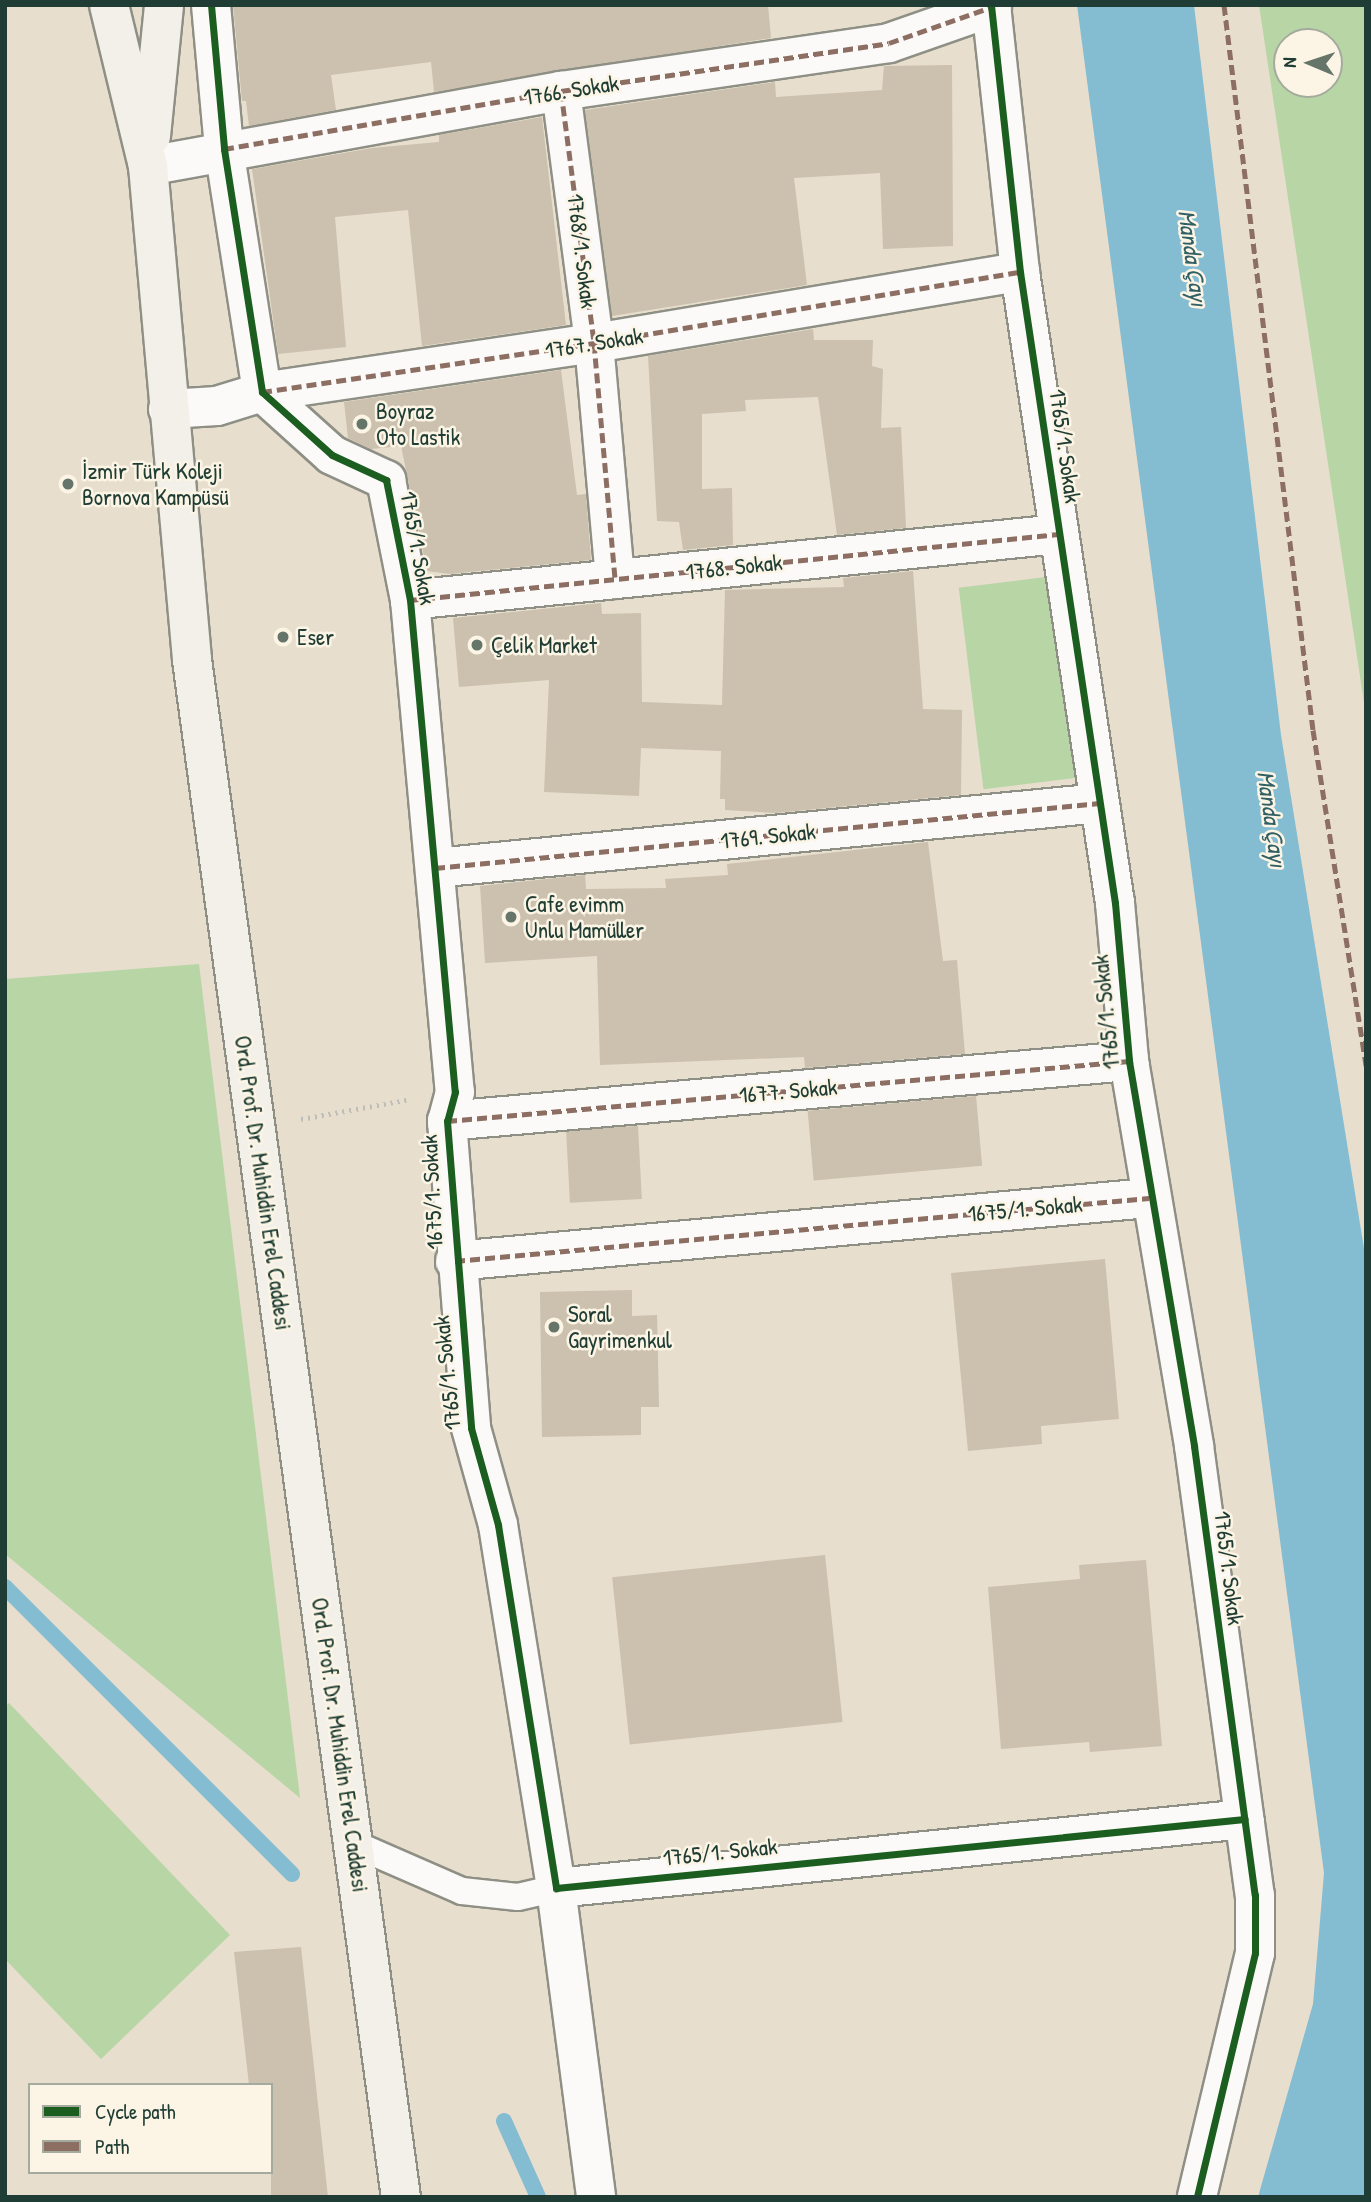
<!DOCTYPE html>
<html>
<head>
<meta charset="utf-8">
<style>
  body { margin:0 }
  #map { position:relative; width:1371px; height:2202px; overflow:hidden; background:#e7decd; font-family:"Patrick Hand",sans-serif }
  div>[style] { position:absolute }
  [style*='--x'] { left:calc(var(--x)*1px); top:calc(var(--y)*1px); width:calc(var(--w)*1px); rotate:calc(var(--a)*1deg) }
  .green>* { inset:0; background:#b7d5a5; transform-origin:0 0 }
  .water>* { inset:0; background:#84bcd2 }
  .stream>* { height:16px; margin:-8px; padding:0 8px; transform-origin:8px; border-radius:8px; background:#84bcd2 }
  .building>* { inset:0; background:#ccc0ae; transform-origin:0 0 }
  .path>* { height:4.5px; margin-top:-2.25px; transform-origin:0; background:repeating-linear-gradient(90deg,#bcbeb9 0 2px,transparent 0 7px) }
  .roads { filter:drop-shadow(2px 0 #8e8f85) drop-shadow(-2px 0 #8e8f85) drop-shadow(0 2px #8e8f85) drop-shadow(0 -2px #8e8f85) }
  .lane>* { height:26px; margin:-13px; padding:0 13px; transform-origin:13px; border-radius:13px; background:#fbfaf8 }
  .street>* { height:38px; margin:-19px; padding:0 19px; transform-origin:19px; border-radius:19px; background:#fbfaf8 }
  .secondary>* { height:38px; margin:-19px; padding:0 19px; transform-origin:19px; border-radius:19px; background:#f3f0e9 }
  .quiet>* { height:5px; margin-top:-2.5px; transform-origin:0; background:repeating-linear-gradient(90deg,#8d6e63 0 10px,transparent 0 15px) }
  .cycleway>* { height:7px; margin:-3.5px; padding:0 3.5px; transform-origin:3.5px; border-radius:3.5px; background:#1b5e20 }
  .dots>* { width:19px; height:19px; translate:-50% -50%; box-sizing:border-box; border:4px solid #fcf5e5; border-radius:50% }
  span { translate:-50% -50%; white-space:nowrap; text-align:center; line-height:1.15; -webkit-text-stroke:5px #fcf5e5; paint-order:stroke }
  .street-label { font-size:23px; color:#1f3d34 }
  .poi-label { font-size:23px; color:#1f3d34 }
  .left { translate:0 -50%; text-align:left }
  .water-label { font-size:24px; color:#305f64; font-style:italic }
  .frame { position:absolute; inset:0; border:7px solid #1f3d34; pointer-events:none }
  .legend { position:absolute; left:28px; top:2083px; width:245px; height:91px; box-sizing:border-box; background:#fcf5e5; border:2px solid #a4ab9e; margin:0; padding:9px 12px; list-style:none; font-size:21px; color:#1f3d34 }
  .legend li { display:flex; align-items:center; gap:14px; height:35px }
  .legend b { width:35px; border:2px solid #a4ab9e }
  .north { position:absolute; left:1273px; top:28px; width:70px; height:70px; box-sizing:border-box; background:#fcf5e5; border:2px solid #a4ab9e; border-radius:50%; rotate:272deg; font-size:19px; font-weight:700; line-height:28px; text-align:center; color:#1f3d34 }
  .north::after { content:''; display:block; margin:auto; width:24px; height:32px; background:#65756a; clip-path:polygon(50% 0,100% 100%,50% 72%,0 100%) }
</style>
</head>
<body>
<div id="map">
  <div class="green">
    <div style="clip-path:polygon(evenodd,1259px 5px,1366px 5px,1366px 716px,1259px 5px,1287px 42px,1329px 42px,1329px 84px,1287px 84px,1287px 42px)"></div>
    <div style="left:1054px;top:576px;width:203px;height:96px;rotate:83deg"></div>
    <div style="clip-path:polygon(199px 964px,300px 1798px,5px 1554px,5px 979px)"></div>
    <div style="clip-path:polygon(9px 1703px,230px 1935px,101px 2059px,5px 1959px,5px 1707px)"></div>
  </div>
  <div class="water">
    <div style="clip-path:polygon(1077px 5px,1194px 5px,1281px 735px,1366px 1261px,1366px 2197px,1258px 2197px,1313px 2004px,1324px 1873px)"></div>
  </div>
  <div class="stream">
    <div style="--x:5;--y:1587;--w:406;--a:45"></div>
    <div style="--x:504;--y:2121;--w:83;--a:65.9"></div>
  </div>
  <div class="building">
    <div style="clip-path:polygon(233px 5px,768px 5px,771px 38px,434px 92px,431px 62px,331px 75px,336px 110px,249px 126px,246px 101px,242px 101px)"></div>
    <div style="clip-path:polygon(952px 65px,953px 246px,883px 249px,880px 173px,794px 178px,807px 285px,612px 316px,585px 110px,775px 82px,776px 97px,882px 90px,884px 66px)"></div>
    <div style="clip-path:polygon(542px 117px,566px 325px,422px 346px,408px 210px,335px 217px,346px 347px,278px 354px,252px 169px,372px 148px,439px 142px,439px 135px)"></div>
    <div style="clip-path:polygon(813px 329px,814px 340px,873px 340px,872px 366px,883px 369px,881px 428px,901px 427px,906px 528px,837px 535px,818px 397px,745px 400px,746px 411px,702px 414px,702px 489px,732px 488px,733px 545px,683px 550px,679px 522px,657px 521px,648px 356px)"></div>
    <div style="clip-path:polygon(561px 370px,577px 495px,586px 494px,591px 560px,450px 574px,427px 571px,401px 446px,371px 449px,348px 438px,344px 402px)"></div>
    <div style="clip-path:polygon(913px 571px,923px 709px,962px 710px,961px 795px,775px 813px,725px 810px,725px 799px,720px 799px,721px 751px,641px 748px,639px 796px,544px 792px,549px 680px,459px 687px,453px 618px,601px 603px,602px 614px,641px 613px,642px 702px,722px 705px,725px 590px,844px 587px,843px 578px)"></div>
    <div style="clip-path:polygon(928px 842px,943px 961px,957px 960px,965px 1054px,805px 1068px,804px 1057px,600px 1065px,597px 956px,485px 963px,480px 886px,585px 875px,586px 889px,666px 888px,665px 879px,728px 875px,727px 864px)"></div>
    <div style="left:976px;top:1096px;width:70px;height:169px;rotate:85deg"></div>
    <div style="left:638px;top:1126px;width:73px;height:72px;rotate:87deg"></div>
    <div style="clip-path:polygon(1105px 1259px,1119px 1419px,1041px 1426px,1042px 1444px,968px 1451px,951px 1273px)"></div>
    <div style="clip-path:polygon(632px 1290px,632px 1316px,657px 1315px,659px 1407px,641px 1407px,641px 1435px,542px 1437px,540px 1292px)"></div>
    <div style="left:825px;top:1555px;width:168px;height:214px;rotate:84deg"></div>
    <div style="clip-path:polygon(1146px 1560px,1162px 1746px,1090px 1752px,1089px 1742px,1001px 1749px,988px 1587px,1080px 1579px,1079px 1565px)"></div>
    <div style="clip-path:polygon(301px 1947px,328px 2197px,271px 2197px,271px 2085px,249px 2085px,234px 1952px)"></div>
  </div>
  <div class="path">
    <div style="--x:301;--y:1119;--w:107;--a:-10.3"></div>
  </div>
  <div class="roads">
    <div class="lane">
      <div style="--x:354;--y:1844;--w:118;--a:23.5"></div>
      <div style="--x:462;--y:1891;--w:56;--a:6.1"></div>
      <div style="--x:518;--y:1897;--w:39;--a:-13"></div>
    </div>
    <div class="street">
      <div style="--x:211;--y:5;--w:145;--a:84.8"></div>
      <div style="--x:224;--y:149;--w:246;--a:81.1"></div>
      <div style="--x:262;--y:392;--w:94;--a:42"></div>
      <div style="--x:332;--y:455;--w:60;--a:24.8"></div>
      <div style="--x:386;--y:480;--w:122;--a:78.7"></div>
      <div style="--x:410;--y:600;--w:494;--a:84.8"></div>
      <div style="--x:455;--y:1092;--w:30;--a:105"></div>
      <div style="--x:447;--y:1121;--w:308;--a:85.5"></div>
      <div style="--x:471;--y:1428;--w:101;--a:74.4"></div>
      <div style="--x:498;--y:1525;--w:368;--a:80.9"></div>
      <div style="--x:556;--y:1888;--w:692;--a:-5.72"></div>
      <div style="--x:991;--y:5;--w:269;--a:83.8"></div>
      <div style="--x:1020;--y:272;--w:638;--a:81.44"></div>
      <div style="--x:1115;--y:903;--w:159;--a:84.9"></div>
      <div style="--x:1129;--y:1061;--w:390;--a:80.4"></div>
      <div style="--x:1194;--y:1446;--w:453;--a:82.3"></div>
      <div style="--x:1255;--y:1895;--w:58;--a:90"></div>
      <div style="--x:1255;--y:1953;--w:251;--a:103.4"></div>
      <div style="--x:561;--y:91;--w:254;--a:82.5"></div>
      <div style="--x:594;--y:343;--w:237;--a:84.9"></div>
      <div style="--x:148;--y:166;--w:420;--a:-10.3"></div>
      <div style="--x:561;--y:91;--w:331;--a:-8.3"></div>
      <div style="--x:889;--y:43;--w:109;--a:-19.3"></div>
      <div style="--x:168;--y:409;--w:49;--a:-3.5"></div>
      <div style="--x:217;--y:406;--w:47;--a:-17.3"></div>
      <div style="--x:262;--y:392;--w:336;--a:-8.4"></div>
      <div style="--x:594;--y:343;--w:432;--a:-9.5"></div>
      <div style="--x:410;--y:600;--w:652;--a:-5.81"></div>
      <div style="--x:435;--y:868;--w:668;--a:-5.58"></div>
      <div style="--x:447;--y:1121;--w:685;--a:-5.03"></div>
      <div style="--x:455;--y:1261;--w:697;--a:-5.19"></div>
      <div style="--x:556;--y:1888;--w:312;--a:82.6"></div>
    </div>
    <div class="secondary">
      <div style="--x:109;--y:5;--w:166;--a:76.4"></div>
      <div style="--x:148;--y:166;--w:496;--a:84.9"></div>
      <div style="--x:192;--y:660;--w:1551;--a:82.26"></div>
      <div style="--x:151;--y:136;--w:132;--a:-84.3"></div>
    </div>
  </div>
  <div class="quiet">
    <div style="--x:1224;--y:5;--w:730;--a:83"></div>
    <div style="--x:1313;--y:730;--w:340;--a:81"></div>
    <div style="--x:561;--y:91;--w:254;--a:82.5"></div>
    <div style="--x:594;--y:343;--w:237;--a:84.9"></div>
    <div style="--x:224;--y:149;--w:342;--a:-9.8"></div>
    <div style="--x:561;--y:91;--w:331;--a:-8.3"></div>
    <div style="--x:889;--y:43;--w:109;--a:-19.3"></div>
    <div style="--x:262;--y:392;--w:336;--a:-8.4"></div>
    <div style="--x:594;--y:343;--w:432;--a:-9.5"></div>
    <div style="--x:410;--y:600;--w:652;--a:-5.81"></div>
    <div style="--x:435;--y:868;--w:668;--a:-5.58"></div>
    <div style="--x:447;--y:1121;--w:685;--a:-5.03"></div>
    <div style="--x:455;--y:1261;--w:697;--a:-5.19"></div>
  </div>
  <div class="cycleway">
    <div style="--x:211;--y:5;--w:145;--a:84.8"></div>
    <div style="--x:224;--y:149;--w:246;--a:81.1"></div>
    <div style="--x:262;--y:392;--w:94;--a:42"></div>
    <div style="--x:332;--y:455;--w:60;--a:24.8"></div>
    <div style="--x:386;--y:480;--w:122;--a:78.7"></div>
    <div style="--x:410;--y:600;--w:494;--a:84.8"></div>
    <div style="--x:455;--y:1092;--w:30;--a:105"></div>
    <div style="--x:447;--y:1121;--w:308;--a:85.5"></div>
    <div style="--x:471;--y:1428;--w:101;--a:74.4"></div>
    <div style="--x:498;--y:1525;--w:368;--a:80.9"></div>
    <div style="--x:556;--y:1888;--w:692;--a:-5.72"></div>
    <div style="--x:991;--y:5;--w:269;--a:83.8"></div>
    <div style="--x:1020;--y:272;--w:638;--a:81.44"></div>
    <div style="--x:1115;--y:903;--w:159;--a:84.9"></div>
    <div style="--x:1129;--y:1061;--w:390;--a:80.4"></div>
    <div style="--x:1194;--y:1446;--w:453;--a:82.3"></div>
    <div style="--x:1255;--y:1895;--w:58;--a:90"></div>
    <div style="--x:1255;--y:1953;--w:251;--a:103.4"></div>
  </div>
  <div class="dots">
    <div style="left:362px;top:424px;background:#65756a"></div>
    <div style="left:68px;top:484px;background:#65756a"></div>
    <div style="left:283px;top:637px;background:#65756a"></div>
    <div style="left:477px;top:645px;background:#65756a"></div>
    <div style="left:511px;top:917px;background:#65756a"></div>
    <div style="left:554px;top:1327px;background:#65756a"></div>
  </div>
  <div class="street-label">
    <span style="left:571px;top:90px;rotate:-9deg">1766. Sokak</span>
    <span style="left:582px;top:251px;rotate:83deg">1768/1. Sokak</span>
    <span style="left:594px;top:343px;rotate:-9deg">1767. Sokak</span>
    <span style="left:1065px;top:446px;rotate:82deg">1765/1. Sokak</span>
    <span style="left:418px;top:548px;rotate:80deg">1765/1. Sokak</span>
    <span style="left:734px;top:567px;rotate:-6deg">1768. Sokak</span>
    <span style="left:768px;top:836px;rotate:-6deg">1769. Sokak</span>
    <span style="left:1106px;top:1012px;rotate:-96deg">1765/1. Sokak</span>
    <span style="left:788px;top:1091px;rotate:-5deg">1677. Sokak</span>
    <span style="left:263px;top:1183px;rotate:82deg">Ord. Prof. Dr. Muhiddin Erel Caddesi</span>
    <span style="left:432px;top:1192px;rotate:-93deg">1675/1. Sokak</span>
    <span style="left:1025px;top:1209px;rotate:-5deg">1675/1. Sokak</span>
    <span style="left:447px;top:1373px;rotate:-96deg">1765/1. Sokak</span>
    <span style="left:1229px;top:1568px;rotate:83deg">1765/1. Sokak</span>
    <span style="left:340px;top:1745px;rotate:82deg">Ord. Prof. Dr. Muhiddin Erel Caddesi</span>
    <span style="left:720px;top:1852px;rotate:-6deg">1765/1. Sokak</span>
  </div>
  <div class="poi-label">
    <span class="left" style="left:376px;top:424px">Boyraz<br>Oto Lastik</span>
    <span class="left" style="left:82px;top:484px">İzmir Türk Koleji<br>Bornova Kampüsü</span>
    <span class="left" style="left:297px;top:637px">Eser</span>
    <span class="left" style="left:491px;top:645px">Çelik Market</span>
    <span class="left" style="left:525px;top:917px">Cafe evimm<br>Unlu Mamüller</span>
    <span class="left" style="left:568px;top:1327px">Soral<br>Gayrimenkul</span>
  </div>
  <div class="water-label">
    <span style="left:1193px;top:258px;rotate:82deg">Manda Çayı</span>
    <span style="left:1272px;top:819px;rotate:82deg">Manda Çayı</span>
  </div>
  <div class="frame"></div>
  <ul class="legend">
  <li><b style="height:9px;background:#1b5e20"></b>Cycle path</li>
  <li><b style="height:9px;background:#8d6e63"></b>Path</li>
  </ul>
  <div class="north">N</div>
</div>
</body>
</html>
